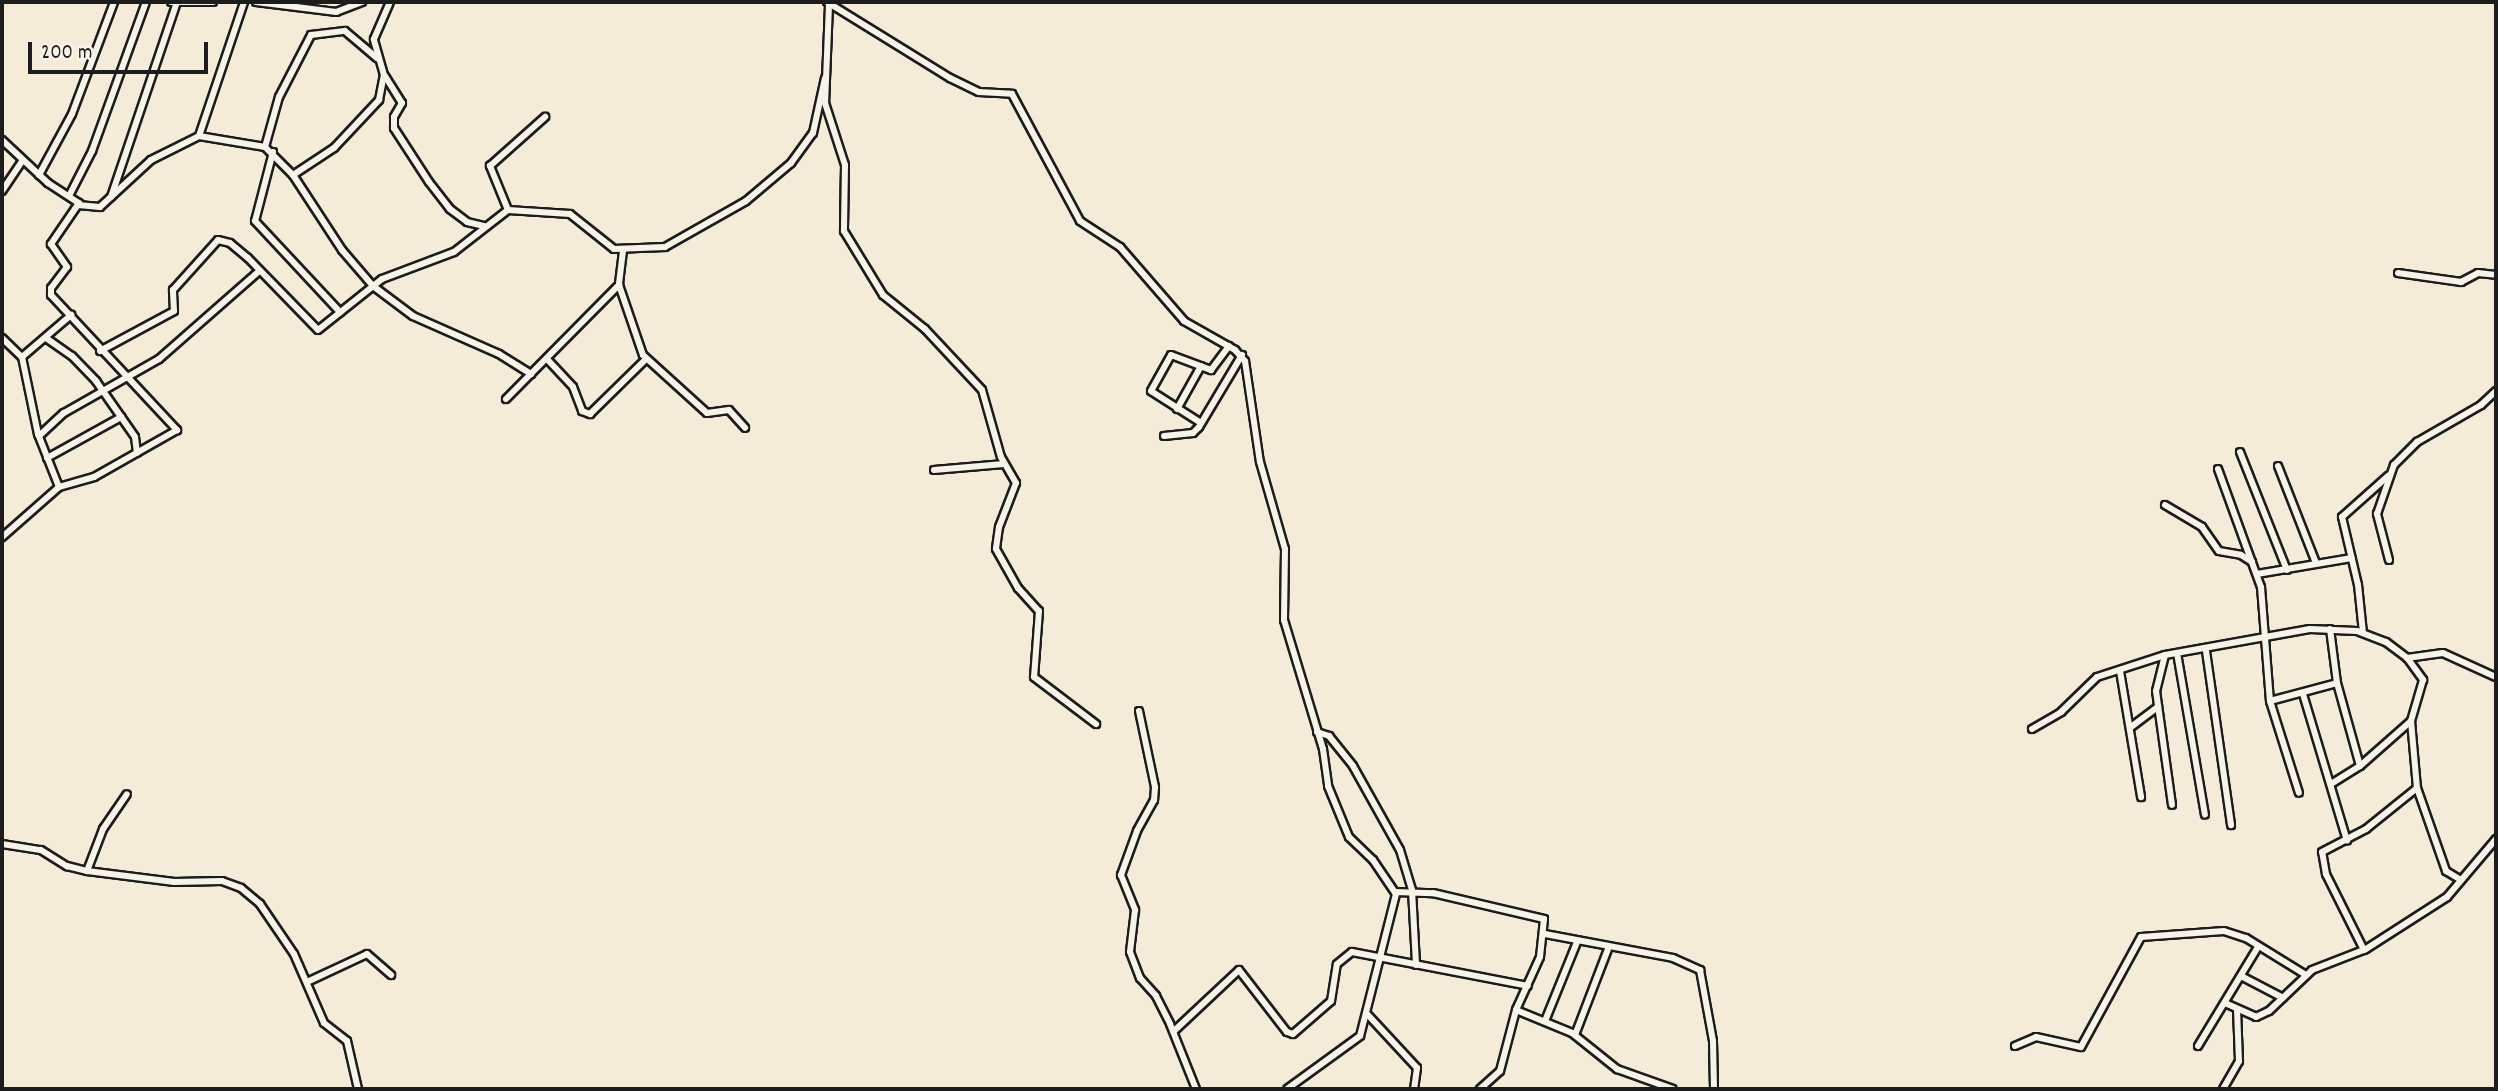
<!DOCTYPE html>
<html>
<head>
<meta charset="utf-8">
<style>
  body { margin:0 }
  #map { position:relative; width:2498px; height:1091px; overflow:hidden; background:#f5ebd9; font-family:Dekko,sans-serif }
  div>[style] { position:absolute }
  [style*='--x'] { left:calc(var(--x)*1px); top:calc(var(--y)*1px); width:calc(var(--w)*1px); rotate:calc(var(--a)*1deg) }
  .roads { filter:drop-shadow(2px 0 #1c1c1c) drop-shadow(-2px 0 #1c1c1c) drop-shadow(0 2px #1c1c1c) drop-shadow(0 -2px #1c1c1c) }
  .minor>* { height:6px; margin:-3px; padding:0 3px; transform-origin:3px; border-radius:3px; background:#f7f3e8 }
  span { translate:-50% -50%; white-space:nowrap; text-align:center; line-height:1.15; -webkit-text-stroke:5px #f7f3e8; paint-order:stroke }
  .frame { position:absolute; inset:0; border:4px solid #1c1c1c; pointer-events:none }
  .scale { position:absolute; left:28px; top:42px; width:180px; height:32px; box-sizing:border-box; border:4px solid #1c1c1c; border-top:0; padding-left:9px; font-size:21px; line-height:24px; white-space:nowrap; color:#1c1c1c; -webkit-text-stroke:5px #f7f3e8; paint-order:stroke }
</style>
</head>
<body>
<div id="map">
  <div class="roads">
    <div class="minor">
      <div style="--x:171;--y:2;--w:42;--a:0"></div>
      <div style="--x:256;--y:2;--w:81;--a:7.1"></div>
      <div style="--x:336;--y:12;--w:28;--a:-21"></div>
      <div style="--x:827;--y:2;--w:145;--a:31.7"></div>
      <div style="--x:950;--y:78;--w:32;--a:26"></div>
      <div style="--x:979;--y:92;--w:33;--a:3"></div>
      <div style="--x:1012;--y:94;--w:144;--a:61.8"></div>
      <div style="--x:1080;--y:221;--w:48;--a:33"></div>
      <div style="--x:1120;--y:247;--w:98;--a:49.1"></div>
      <div style="--x:1184;--y:321;--w:59;--a:29.6"></div>
      <div style="--x:1235;--y:350;--w:15;--a:48"></div>
      <div style="--x:1245;--y:361;--w:102;--a:81.6"></div>
      <div style="--x:1260;--y:462;--w:91;--a:74"></div>
      <div style="--x:1285;--y:549;--w:71;--a:90.8"></div>
      <div style="--x:1284;--y:620;--w:135;--a:73.2"></div>
      <div style="--x:1323;--y:749;--w:37;--a:82"></div>
      <div style="--x:1328;--y:786;--w:55;--a:67.6"></div>
      <div style="--x:1349;--y:837;--w:33;--a:44"></div>
      <div style="--x:1373;--y:860;--w:41;--a:55.9"></div>
      <div style="--x:1396;--y:894;--w:146;--a:104.2"></div>
      <div style="--x:1360;--y:1036;--w:90;--a:144"></div>
      <div style="--x:829;--y:5;--w:98;--a:92.3"></div>
      <div style="--x:825;--y:103;--w:65;--a:72.1"></div>
      <div style="--x:845;--y:165;--w:66;--a:90.9"></div>
      <div style="--x:844;--y:231;--w:75;--a:58.6"></div>
      <div style="--x:883;--y:295;--w:54;--a:39"></div>
      <div style="--x:925;--y:329;--w:83;--a:46.9"></div>
      <div style="--x:982;--y:390;--w:70;--a:74.2"></div>
      <div style="--x:1001;--y:457;--w:30;--a:60"></div>
      <div style="--x:1016;--y:483;--w:47;--a:111.1"></div>
      <div style="--x:999;--y:527;--w:22;--a:98"></div>
      <div style="--x:996;--y:549;--w:45;--a:60.6"></div>
      <div style="--x:1018;--y:588;--w:31;--a:48"></div>
      <div style="--x:1039;--y:611;--w:66;--a:94.3"></div>
      <div style="--x:1034;--y:677;--w:78;--a:37.2"></div>
      <div style="--x:385;--y:76;--w:32;--a:58"></div>
      <div style="--x:402;--y:103;--w:16;--a:120"></div>
      <div style="--x:394;--y:117;--w:11;--a:90"></div>
      <div style="--x:394;--y:128;--w:64;--a:57.1"></div>
      <div style="--x:429;--y:182;--w:34;--a:52"></div>
      <div style="--x:450;--y:209;--w:21;--a:37"></div>
      <div style="--x:467;--y:222;--w:18;--a:13"></div>
      <div style="--x:199;--y:136;--w:141;--a:-71.4"></div>
      <div style="--x:2;--y:140;--w:63;--a:43.1"></div>
      <div style="--x:48;--y:183;--w:37;--a:33"></div>
      <div style="--x:79;--y:203;--w:50;--a:124.3"></div>
      <div style="--x:51;--y:244;--w:28;--a:55"></div>
      <div style="--x:67;--y:267;--w:26;--a:127"></div>
      <div style="--x:51;--y:288;--w:7;--a:90"></div>
      <div style="--x:51;--y:295;--w:185;--a:47"></div>
      <div style="--x:177;--y:430;--w:95;--a:150.5"></div>
      <div style="--x:94;--y:477;--w:36;--a:164"></div>
      <div style="--x:59;--y:487;--w:76;--a:138.7"></div>
      <div style="--x:265;--y:147;--w:52;--a:-74.4"></div>
      <div style="--x:279;--y:97;--w:70;--a:-62.7"></div>
      <div style="--x:311;--y:35;--w:34;--a:-7"></div>
      <div style="--x:345;--y:31;--w:42;--a:40.2"></div>
      <div style="--x:273;--y:152;--w:71;--a:104.6"></div>
      <div style="--x:255;--y:221;--w:125;--a:47"></div>
      <div style="--x:39;--y:175;--w:69;--a:-61.6"></div>
      <div style="--x:72;--y:114;--w:120;--a:-69.4"></div>
      <div style="--x:293;--y:175;--w:49;--a:-33.4"></div>
      <div style="--x:334;--y:148;--w:66;--a:-46.8"></div>
      <div style="--x:379;--y:100;--w:25;--a:-79"></div>
      <div style="--x:384;--y:75;--w:37;--a:-106"></div>
      <div style="--x:374;--y:39;--w:40;--a:-66.6"></div>
      <div style="--x:2;--y:191;--w:36;--a:-56"></div>
      <div style="--x:69;--y:196;--w:51;--a:-62.9"></div>
      <div style="--x:92;--y:151;--w:158;--a:-70.1"></div>
      <div style="--x:111;--y:197;--w:206;--a:-71.3"></div>
      <div style="--x:78;--y:205;--w:22;--a:5"></div>
      <div style="--x:100;--y:207;--w:69;--a:-42.7"></div>
      <div style="--x:151;--y:160;--w:54;--a:-26.6"></div>
      <div style="--x:199;--y:136;--w:67;--a:9.5"></div>
      <div style="--x:265;--y:147;--w:40;--a:45"></div>
      <div style="--x:293;--y:175;--w:90;--a:56.8"></div>
      <div style="--x:342;--y:250;--w:48;--a:49.3"></div>
      <div style="--x:373;--y:286;--w:50;--a:36.9"></div>
      <div style="--x:413;--y:316;--w:94;--a:23.8"></div>
      <div style="--x:499;--y:354;--w:38;--a:32"></div>
      <div style="--x:508;--y:210;--w:48;--a:-112.2"></div>
      <div style="--x:490;--y:166;--w:74;--a:-41.7"></div>
      <div style="--x:623;--y:251;--w:34;--a:97"></div>
      <div style="--x:619;--y:285;--w:74;--a:71.1"></div>
      <div style="--x:643;--y:355;--w:86;--a:42.2"></div>
      <div style="--x:707;--y:413;--w:22;--a:-8"></div>
      <div style="--x:729;--y:410;--w:24;--a:48"></div>
      <div style="--x:2398;--y:273;--w:64;--a:8.1"></div>
      <div style="--x:2461;--y:282;--w:19;--a:-28"></div>
      <div style="--x:2478;--y:273;--w:18;--a:6"></div>
      <div style="--x:2;--y:338;--w:28;--a:44"></div>
      <div style="--x:22;--y:357;--w:79;--a:78.3"></div>
      <div style="--x:38;--y:434;--w:57;--a:68.4"></div>
      <div style="--x:46;--y:338;--w:32;--a:35"></div>
      <div style="--x:72;--y:356;--w:35;--a:46"></div>
      <div style="--x:96;--y:381;--w:68;--a:55.1"></div>
      <div style="--x:135;--y:437;--w:16;--a:83"></div>
      <div style="--x:100;--y:351;--w:84;--a:-28.4"></div>
      <div style="--x:174;--y:311;--w:21;--a:-93"></div>
      <div style="--x:173;--y:290;--w:67;--a:-48"></div>
      <div style="--x:218;--y:240;--w:12;--a:14"></div>
      <div style="--x:230;--y:243;--w:23;--a:40"></div>
      <div style="--x:248;--y:258;--w:100;--a:45.8"></div>
      <div style="--x:318;--y:330;--w:82;--a:-38.6"></div>
      <div style="--x:382;--y:279;--w:77;--a:-20.6"></div>
      <div style="--x:454;--y:252;--w:68;--a:-37.9"></div>
      <div style="--x:508;--y:210;--w:62;--a:3.7"></div>
      <div style="--x:570;--y:214;--w:56;--a:38.5"></div>
      <div style="--x:614;--y:249;--w:51;--a:-2.2"></div>
      <div style="--x:665;--y:247;--w:93;--a:-29.6"></div>
      <div style="--x:746;--y:201;--w:59;--a:-40.2"></div>
      <div style="--x:791;--y:163;--w:37;--a:-54"></div>
      <div style="--x:813;--y:133;--w:56;--a:-77.7"></div>
      <div style="--x:22;--y:357;--w:65;--a:-40.6"></div>
      <div style="--x:547;--y:359;--w:38;--a:47"></div>
      <div style="--x:573;--y:387;--w:26;--a:69"></div>
      <div style="--x:582;--y:411;--w:9;--a:21"></div>
      <div style="--x:590;--y:414;--w:78;--a:-44.5"></div>
      <div style="--x:506;--y:399;--w:161;--a:-45.3"></div>
      <div style="--x:1177;--y:409;--w:49;--a:-60.8"></div>
      <div style="--x:1201;--y:423;--w:59;--a:-147.4"></div>
      <div style="--x:1151;--y:391;--w:41;--a:-60.9"></div>
      <div style="--x:1171;--y:355;--w:43;--a:20.6"></div>
      <div style="--x:1211;--y:370;--w:30;--a:-53"></div>
      <div style="--x:39;--y:436;--w:34;--a:-43"></div>
      <div style="--x:64;--y:413;--w:109;--a:-29.6"></div>
      <div style="--x:159;--y:359;--w:133;--a:-41.3"></div>
      <div style="--x:1164;--y:436;--w:29;--a:-6"></div>
      <div style="--x:1193;--y:433;--w:8;--a:-45"></div>
      <div style="--x:1199;--y:427;--w:84;--a:-59.2"></div>
      <div style="--x:2240;--y:452;--w:127;--a:68.3"></div>
      <div style="--x:47;--y:458;--w:85;--a:-29"></div>
      <div style="--x:2278;--y:466;--w:104;--a:68.6"></div>
      <div style="--x:2218;--y:469;--w:126;--a:70"></div>
      <div style="--x:2261;--y:587;--w:114;--a:85.5"></div>
      <div style="--x:2270;--y:701;--w:96;--a:72.5"></div>
      <div style="--x:934;--y:470;--w:70;--a:-4.9"></div>
      <div style="--x:2165;--y:505;--w:43;--a:30.7"></div>
      <div style="--x:2202;--y:527;--w:29;--a:55"></div>
      <div style="--x:2219;--y:551;--w:22;--a:10"></div>
      <div style="--x:2241;--y:555;--w:13;--a:32"></div>
      <div style="--x:2389;--y:560;--w:48;--a:-104.6"></div>
      <div style="--x:2377;--y:514;--w:52;--a:-70.9"></div>
      <div style="--x:2394;--y:465;--w:33;--a:-45"></div>
      <div style="--x:2417;--y:442;--w:74;--a:-30"></div>
      <div style="--x:2481;--y:405;--w:21;--a:-43"></div>
      <div style="--x:2257;--y:574;--w:96;--a:-9.6"></div>
      <div style="--x:2330;--y:629;--w:54;--a:82.6"></div>
      <div style="--x:2337;--y:683;--w:86;--a:74.5"></div>
      <div style="--x:2363;--y:633;--w:48;--a:-95.9"></div>
      <div style="--x:2358;--y:585;--w:70;--a:-103.2"></div>
      <div style="--x:2342;--y:517;--w:62;--a:-41.7"></div>
      <div style="--x:2206;--y:651;--w:176;--a:81.8"></div>
      <div style="--x:2177;--y:653;--w:164;--a:80.2"></div>
      <div style="--x:2165;--y:655;--w:37;--a:104"></div>
      <div style="--x:2156;--y:691;--w:115;--a:82"></div>
      <div style="--x:2408;--y:659;--w:26;--a:54"></div>
      <div style="--x:2423;--y:680;--w:43;--a:106.3"></div>
      <div style="--x:2411;--y:721;--w:67;--a:84.9"></div>
      <div style="--x:2417;--y:788;--w:88;--a:70.7"></div>
      <div style="--x:2446;--y:871;--w:17;--a:31"></div>
      <div style="--x:2120;--y:671;--w:128;--a:80.5"></div>
      <div style="--x:2303;--y:694;--w:153;--a:73.3"></div>
      <div style="--x:2270;--y:701;--w:69;--a:-15"></div>
      <div style="--x:1139;--y:711;--w:78;--a:78.1"></div>
      <div style="--x:1155;--y:787;--w:13;--a:94"></div>
      <div style="--x:1154;--y:800;--w:35;--a:119"></div>
      <div style="--x:1137;--y:831;--w:47;--a:110"></div>
      <div style="--x:1121;--y:875;--w:38;--a:68"></div>
      <div style="--x:1135;--y:910;--w:42;--a:96.8"></div>
      <div style="--x:1130;--y:952;--w:28;--a:69"></div>
      <div style="--x:1140;--y:978;--w:24;--a:48"></div>
      <div style="--x:1156;--y:996;--w:31;--a:63"></div>
      <div style="--x:1170;--y:1024;--w:70;--a:68.2"></div>
      <div style="--x:2131;--y:727;--w:34;--a:-37"></div>
      <div style="--x:2032;--y:729;--w:34;--a:-30"></div>
      <div style="--x:2061;--y:712;--w:50;--a:-44.2"></div>
      <div style="--x:2097;--y:677;--w:71;--a:-17.9"></div>
      <div style="--x:2165;--y:655;--w:147;--a:-10.2"></div>
      <div style="--x:2310;--y:629;--w:47;--a:2.4"></div>
      <div style="--x:2357;--y:631;--w:31;--a:21"></div>
      <div style="--x:2386;--y:642;--w:26;--a:37"></div>
      <div style="--x:2407;--y:658;--w:36;--a:-8"></div>
      <div style="--x:2443;--y:653;--w:58;--a:24.4"></div>
      <div style="--x:1317;--y:732;--w:13;--a:18"></div>
      <div style="--x:1329;--y:736;--w:38;--a:51"></div>
      <div style="--x:1353;--y:766;--w:96;--a:60.8"></div>
      <div style="--x:1400;--y:850;--w:42;--a:73.3"></div>
      <div style="--x:1412;--y:890;--w:75;--a:86.9"></div>
      <div style="--x:2331;--y:784;--w:34;--a:-32"></div>
      <div style="--x:2360;--y:766;--w:68;--a:-41.4"></div>
      <div style="--x:2;--y:844;--w:39;--a:9"></div>
      <div style="--x:41;--y:850;--w:31;--a:32"></div>
      <div style="--x:67;--y:866;--w:21;--a:14"></div>
      <div style="--x:87;--y:871;--w:88;--a:7.2"></div>
      <div style="--x:174;--y:882;--w:48;--a:-1.2"></div>
      <div style="--x:222;--y:881;--w:20;--a:20"></div>
      <div style="--x:241;--y:888;--w:25;--a:40"></div>
      <div style="--x:260;--y:904;--w:60;--a:55.8"></div>
      <div style="--x:294;--y:954;--w:75;--a:66.5"></div>
      <div style="--x:324;--y:1023;--w:29;--a:38"></div>
      <div style="--x:347;--y:1041;--w:49;--a:77.1"></div>
      <div style="--x:87;--y:871;--w:45;--a:-69.1"></div>
      <div style="--x:103;--y:829;--w:42;--a:-55.6"></div>
      <div style="--x:1395;--y:892;--w:38;--a:2"></div>
      <div style="--x:1433;--y:893;--w:114;--a:13.2"></div>
      <div style="--x:1544;--y:919;--w:38;--a:96"></div>
      <div style="--x:1540;--y:957;--w:58;--a:114.4"></div>
      <div style="--x:1516;--y:1010;--w:63;--a:104.7"></div>
      <div style="--x:1500;--y:1071;--w:27;--a:138"></div>
      <div style="--x:1545;--y:934;--w:130;--a:10.6"></div>
      <div style="--x:1673;--y:958;--w:30;--a:24"></div>
      <div style="--x:1700;--y:970;--w:72;--a:79.6"></div>
      <div style="--x:1713;--y:1041;--w:48;--a:88.8"></div>
      <div style="--x:2364;--y:950;--w:85;--a:-116.6"></div>
      <div style="--x:2326;--y:874;--w:22;--a:-100"></div>
      <div style="--x:2322;--y:852;--w:50;--a:-27.6"></div>
      <div style="--x:2366;--y:829;--w:65;--a:-38.8"></div>
      <div style="--x:2241;--y:976;--w:47;--a:27.6"></div>
      <div style="--x:307;--y:982;--w:66;--a:-25"></div>
      <div style="--x:367;--y:954;--w:32;--a:41"></div>
      <div style="--x:2225;--y:1003;--w:34;--a:24"></div>
      <div style="--x:2256;--y:1017;--w:14;--a:-25"></div>
      <div style="--x:2269;--y:1011;--w:59;--a:-43.6"></div>
      <div style="--x:2312;--y:970;--w:58;--a:-21.3"></div>
      <div style="--x:2366;--y:949;--w:96;--a:-32.7"></div>
      <div style="--x:2447;--y:897;--w:76;--a:-49.8"></div>
      <div style="--x:1516;--y:1010;--w:61;--a:22.3"></div>
      <div style="--x:1572;--y:1033;--w:58;--a:38.7"></div>
      <div style="--x:1617;--y:1069;--w:59;--a:19.7"></div>
      <div style="--x:1368;--y:1015;--w:72;--a:47.2"></div>
      <div style="--x:1417;--y:1068;--w:21;--a:98"></div>
      <div style="--x:1545;--y:1021;--w:85;--a:-67.9"></div>
      <div style="--x:1174;--y:1031;--w:89;--a:-43.2"></div>
      <div style="--x:1239;--y:970;--w:78;--a:52.3"></div>
      <div style="--x:1287;--y:1032;--w:6;--a:18"></div>
      <div style="--x:1293;--y:1034;--w:50;--a:-41"></div>
      <div style="--x:1331;--y:1001;--w:37;--a:-81"></div>
      <div style="--x:1337;--y:964;--w:19;--a:-39"></div>
      <div style="--x:1352;--y:952;--w:179;--a:10.9"></div>
      <div style="--x:1575;--y:1035;--w:92;--a:-69"></div>
      <div style="--x:2015;--y:1046;--w:23;--a:-23"></div>
      <div style="--x:2036;--y:1037;--w:46;--a:12.5"></div>
      <div style="--x:2081;--y:1047;--w:125;--a:-61.4"></div>
      <div style="--x:2141;--y:937;--w:83;--a:-4.1"></div>
      <div style="--x:2224;--y:931;--w:23;--a:18"></div>
      <div style="--x:2246;--y:938;--w:70;--a:31.7"></div>
      <div style="--x:2198;--y:1046;--w:116;--a:-58.8"></div>
      <div style="--x:2223;--y:1089;--w:32;--a:-60"></div>
      <div style="--x:2239;--y:1061;--w:52;--a:-92.2"></div>
    </div>
  </div>
  <div class="frame"></div>
  <div class="scale">200 m</div>
</div>
</body>
</html>
